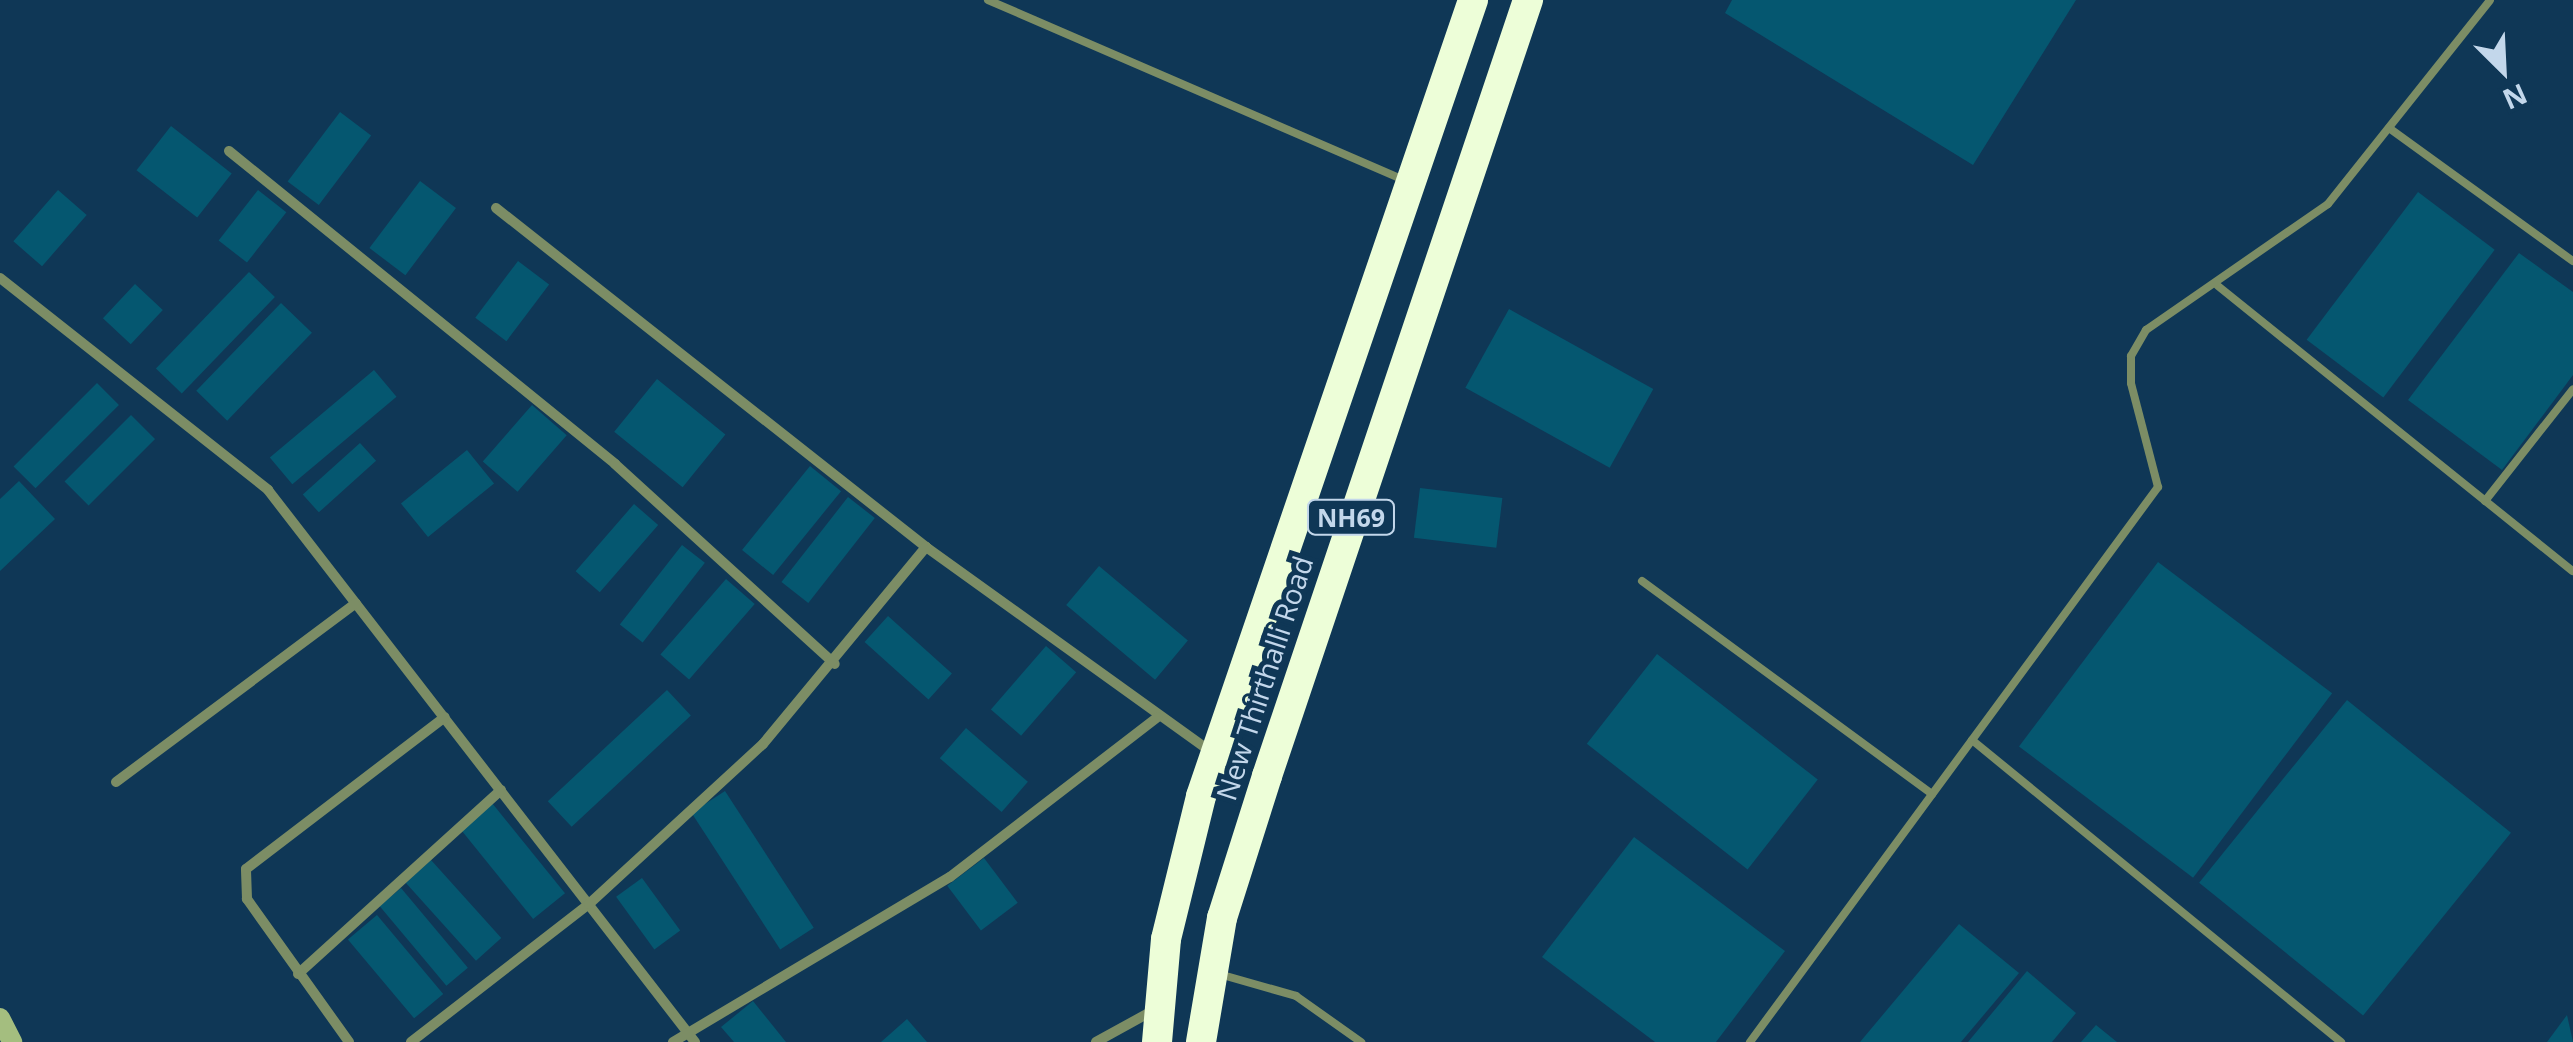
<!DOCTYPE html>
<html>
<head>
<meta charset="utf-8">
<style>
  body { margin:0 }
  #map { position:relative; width:2573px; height:1042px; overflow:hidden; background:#0f3756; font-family:"Open Sans",sans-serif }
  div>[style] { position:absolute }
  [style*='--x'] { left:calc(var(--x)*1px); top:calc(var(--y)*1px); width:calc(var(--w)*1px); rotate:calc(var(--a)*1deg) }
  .building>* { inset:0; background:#055770; transform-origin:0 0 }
  .lane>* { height:8px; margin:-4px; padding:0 4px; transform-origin:4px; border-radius:4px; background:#7c8d65 }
  .street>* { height:10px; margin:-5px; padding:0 5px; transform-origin:5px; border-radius:5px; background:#7c8d65 }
  .secondary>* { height:20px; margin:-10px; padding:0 10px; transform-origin:10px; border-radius:10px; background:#a4be7f }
  .highway>* { height:30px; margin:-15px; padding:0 15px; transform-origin:15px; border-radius:15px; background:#edfed8 }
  span { translate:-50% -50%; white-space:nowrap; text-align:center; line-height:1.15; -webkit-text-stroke:10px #0f3756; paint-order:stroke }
  .shield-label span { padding:2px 8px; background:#0f3756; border:2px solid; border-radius:8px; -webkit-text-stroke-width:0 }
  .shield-label { font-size:25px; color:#c3d7eb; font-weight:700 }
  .street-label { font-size:28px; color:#c3d7eb }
  .north { position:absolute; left:2453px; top:20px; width:100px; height:100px; -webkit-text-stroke:8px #0f3756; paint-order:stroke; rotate:156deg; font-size:28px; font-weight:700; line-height:40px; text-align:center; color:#c3d7eb }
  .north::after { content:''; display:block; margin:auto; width:35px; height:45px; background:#c3d7eb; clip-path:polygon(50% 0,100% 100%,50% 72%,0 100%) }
</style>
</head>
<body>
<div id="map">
  <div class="building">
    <div style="clip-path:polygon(1732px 0,2076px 0,1973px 165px,1725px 13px)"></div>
    <div style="left:340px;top:112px;width:39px;height:87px;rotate:37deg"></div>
    <div style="left:171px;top:126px;width:77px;height:56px;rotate:38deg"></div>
    <div style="left:420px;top:181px;width:45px;height:84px;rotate:37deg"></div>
    <div style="left:58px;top:190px;width:38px;height:68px;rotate:41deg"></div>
    <div style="left:258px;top:190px;width:36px;height:64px;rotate:38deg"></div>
    <div style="left:2418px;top:192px;width:96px;height:185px;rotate:37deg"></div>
    <div style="clip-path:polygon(2519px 253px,2573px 292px,2573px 375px,2502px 470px,2408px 400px)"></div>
    <div style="left:518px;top:261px;width:39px;height:71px;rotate:37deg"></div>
    <div style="left:249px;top:272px;width:36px;height:134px;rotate:44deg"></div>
    <div style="left:135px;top:284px;width:38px;height:47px;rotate:43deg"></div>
    <div style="left:281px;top:303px;width:43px;height:122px;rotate:44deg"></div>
    <div style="left:1509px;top:309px;width:165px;height:90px;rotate:29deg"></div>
    <div style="left:374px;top:370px;width:35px;height:136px;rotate:50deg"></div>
    <div style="left:657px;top:379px;width:88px;height:68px;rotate:39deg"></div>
    <div style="left:97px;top:383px;width:31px;height:118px;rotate:45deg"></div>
    <div style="left:532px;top:405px;width:46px;height:75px;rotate:41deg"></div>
    <div style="left:131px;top:415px;width:34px;height:94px;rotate:45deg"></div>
    <div style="left:360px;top:443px;width:24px;height:77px;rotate:48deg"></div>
    <div style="left:467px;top:450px;width:43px;height:85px;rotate:51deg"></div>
    <div style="left:810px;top:466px;width:40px;height:108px;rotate:39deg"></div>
    <div style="clip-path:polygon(19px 481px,55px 519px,0 571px,0 499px)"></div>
    <div style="left:1420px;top:488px;width:83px;height:50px;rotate:7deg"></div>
    <div style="left:848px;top:497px;width:34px;height:108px;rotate:38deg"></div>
    <div style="left:634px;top:504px;width:32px;height:89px;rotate:41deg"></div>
    <div style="left:682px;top:545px;width:29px;height:101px;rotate:38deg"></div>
    <div style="left:2158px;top:562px;width:218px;height:231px;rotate:37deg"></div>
    <div style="left:1099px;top:566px;width:116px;height:51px;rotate:40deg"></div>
    <div style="left:726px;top:579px;width:38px;height:100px;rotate:41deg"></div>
    <div style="left:888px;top:616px;width:86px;height:35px;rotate:42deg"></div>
    <div style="left:1046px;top:646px;width:40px;height:84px;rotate:41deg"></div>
    <div style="left:1657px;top:654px;width:204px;height:114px;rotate:38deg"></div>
    <div style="left:667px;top:690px;width:35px;height:163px;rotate:47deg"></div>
    <div style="left:2347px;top:700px;width:211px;height:235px;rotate:39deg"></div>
    <div style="left:966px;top:728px;width:82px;height:40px;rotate:41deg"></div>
    <div style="left:725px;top:791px;width:163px;height:40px;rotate:57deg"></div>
    <div style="left:492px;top:803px;width:116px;height:41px;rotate:51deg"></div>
    <div style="clip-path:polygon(1634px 837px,1785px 951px,1716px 1042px,1655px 1042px,1542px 957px)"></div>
    <div style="left:984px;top:858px;width:56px;height:46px;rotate:53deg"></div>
    <div style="left:431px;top:860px;width:105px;height:34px;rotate:48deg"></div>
    <div style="left:642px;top:878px;width:65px;height:32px;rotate:54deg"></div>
    <div style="left:401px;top:888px;width:104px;height:28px;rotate:50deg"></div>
    <div style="left:377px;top:915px;width:103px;height:38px;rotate:50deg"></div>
    <div style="clip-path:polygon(1959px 924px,2019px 973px,1961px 1042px,1860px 1042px)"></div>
    <div style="clip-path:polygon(2027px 971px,2076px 1013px,2052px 1042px,1968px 1042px)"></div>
    <div style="clip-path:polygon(753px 1001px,786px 1042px,734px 1042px,721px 1027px)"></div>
    <div style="clip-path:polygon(2567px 1015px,2573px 1042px,2547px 1042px)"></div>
    <div style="clip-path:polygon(907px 1019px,927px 1042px,881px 1042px)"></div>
    <div style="clip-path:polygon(2096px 1025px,2117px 1042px,2081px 1042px)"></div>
  </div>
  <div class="lane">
    <div style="--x:988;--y:0;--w:456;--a:23.4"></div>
    <div style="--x:2389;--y:128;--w:227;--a:35.9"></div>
    <div style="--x:2218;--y:286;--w:455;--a:38.8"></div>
    <div style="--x:2485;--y:501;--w:142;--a:-51.8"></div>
    <div style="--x:1642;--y:581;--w:360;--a:36.3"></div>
    <div style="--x:1972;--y:740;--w:477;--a:39.3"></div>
    <div style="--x:1219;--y:974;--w:80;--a:15.9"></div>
    <div style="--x:1296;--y:996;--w:80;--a:35.3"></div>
    <div style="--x:1750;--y:1042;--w:689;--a:-53.68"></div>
    <div style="--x:2158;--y:487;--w:107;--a:-104.6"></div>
    <div style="--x:2131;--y:383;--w:27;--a:-90"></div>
    <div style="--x:2131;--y:356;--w:30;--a:-60"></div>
    <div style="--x:2146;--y:330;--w:221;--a:-34.7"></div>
    <div style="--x:2328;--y:204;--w:260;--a:-51.5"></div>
  </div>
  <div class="street">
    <div style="--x:229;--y:151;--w:497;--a:39"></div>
    <div style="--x:615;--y:464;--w:297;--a:42.3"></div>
    <div style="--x:496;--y:208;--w:548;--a:38.25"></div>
    <div style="--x:926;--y:547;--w:350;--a:35.7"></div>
    <div style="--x:0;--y:278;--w:342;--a:38.3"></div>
    <div style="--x:268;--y:490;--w:698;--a:52.28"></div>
    <div style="--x:116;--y:782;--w:299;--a:-36.7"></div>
    <div style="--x:298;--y:974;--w:274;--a:-42.2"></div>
    <div style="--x:349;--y:1042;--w:176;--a:-125.5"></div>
    <div style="--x:247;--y:899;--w:30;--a:-92"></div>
    <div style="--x:246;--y:869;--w:250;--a:-37.4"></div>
    <div style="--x:411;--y:1042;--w:225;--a:-37.8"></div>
    <div style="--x:589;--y:904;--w:236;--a:-42.6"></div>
    <div style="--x:763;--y:744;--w:256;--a:-50.4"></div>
    <div style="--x:673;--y:1042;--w:322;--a:-30.8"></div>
    <div style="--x:950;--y:877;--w:262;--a:-37.6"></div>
    <div style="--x:1096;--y:1042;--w:66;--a:-28.9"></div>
  </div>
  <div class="secondary">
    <div style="--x:0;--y:1018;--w:27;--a:63"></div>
  </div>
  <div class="highway">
    <div style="--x:1157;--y:1042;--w:103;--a:-85"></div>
    <div style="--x:1166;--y:939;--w:147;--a:-76.2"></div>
    <div style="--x:1201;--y:796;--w:841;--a:-71.13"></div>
    <div style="--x:1201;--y:1042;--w:126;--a:-80.4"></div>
    <div style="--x:1222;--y:918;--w:149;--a:-72.4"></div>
    <div style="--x:1267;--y:776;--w:819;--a:-71.41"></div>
  </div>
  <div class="shield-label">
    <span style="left:1351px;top:517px">NH69</span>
  </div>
  <div class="street-label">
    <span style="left:1264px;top:678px;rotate:-72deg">New Thirthalli Road</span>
  </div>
  <div class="north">N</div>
</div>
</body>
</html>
